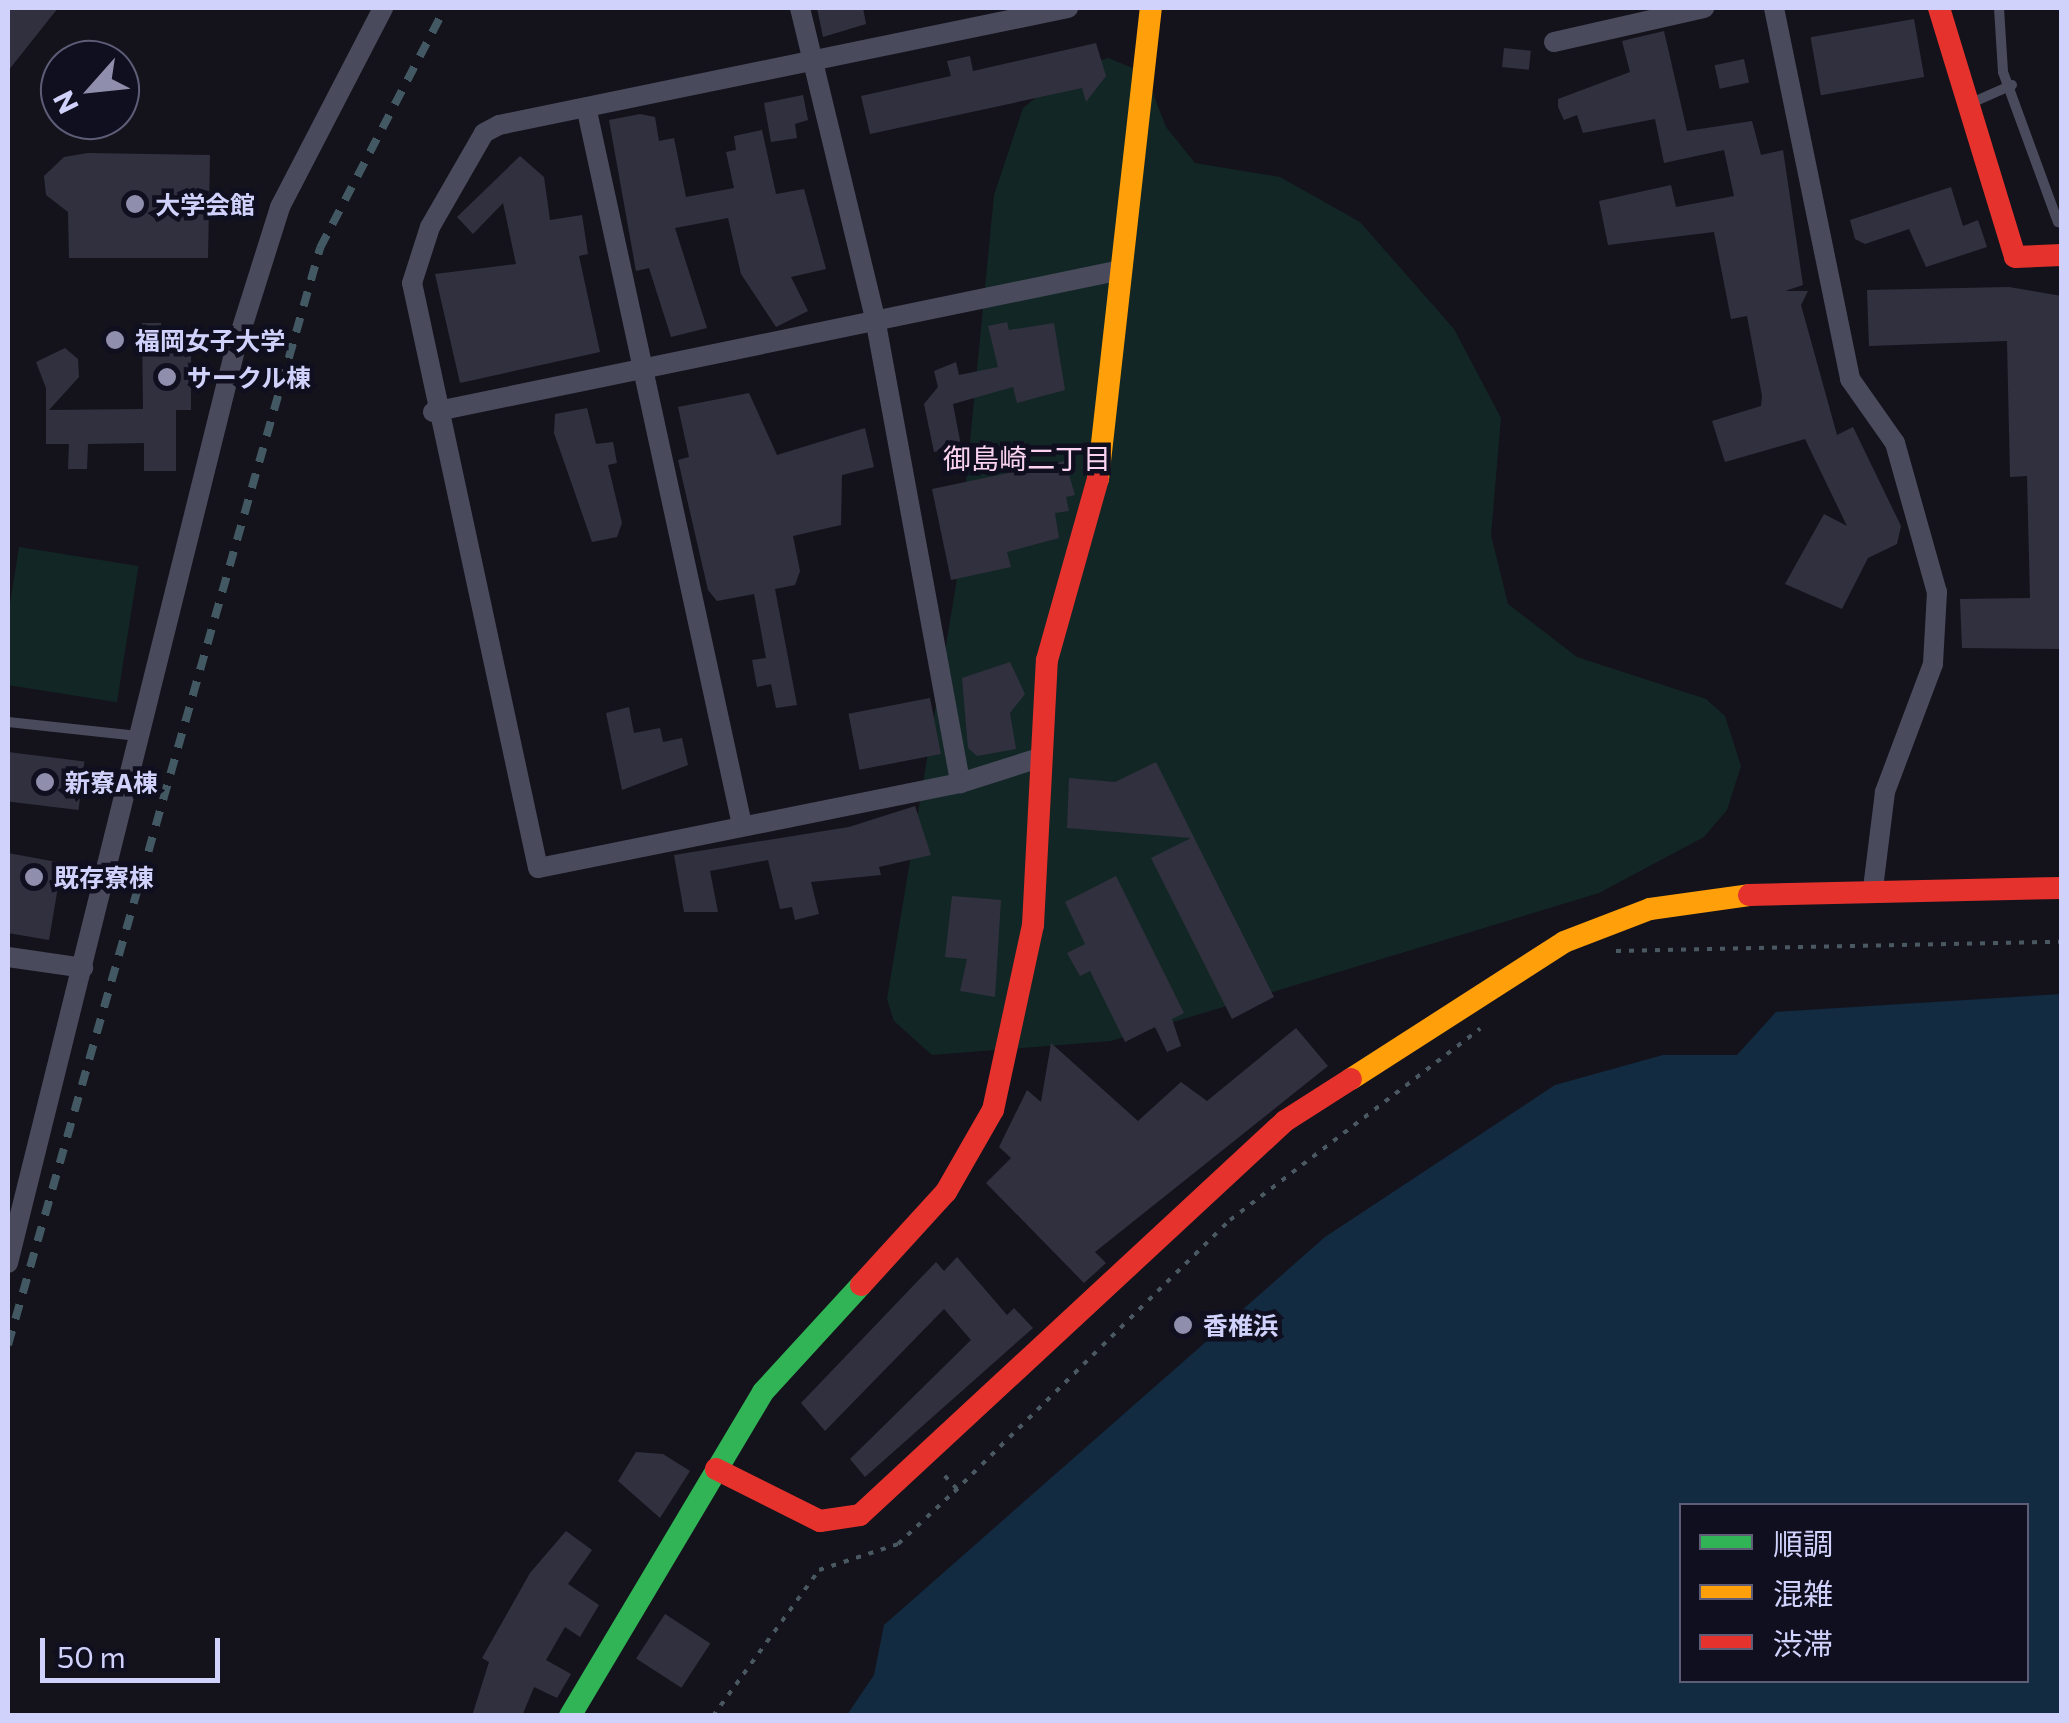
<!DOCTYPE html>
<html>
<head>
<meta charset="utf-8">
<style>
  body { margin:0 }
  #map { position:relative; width:2069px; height:1723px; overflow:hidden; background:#14131c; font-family:Commissioner,"Noto Sans JP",sans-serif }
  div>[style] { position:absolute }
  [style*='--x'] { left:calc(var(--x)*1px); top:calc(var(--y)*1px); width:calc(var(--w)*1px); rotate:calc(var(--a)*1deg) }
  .green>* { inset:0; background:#122625; transform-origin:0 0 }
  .water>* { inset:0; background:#122b41 }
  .building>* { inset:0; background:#31303e; transform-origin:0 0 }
  .path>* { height:4px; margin-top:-2px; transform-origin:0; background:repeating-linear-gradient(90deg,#4a5961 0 5px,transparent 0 13px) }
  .lane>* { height:10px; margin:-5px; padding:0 5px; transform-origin:5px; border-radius:5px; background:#494a5c }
  .street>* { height:20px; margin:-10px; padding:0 10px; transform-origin:10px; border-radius:10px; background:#494a5c }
  .fast>* { height:22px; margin:-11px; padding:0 11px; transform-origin:11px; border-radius:11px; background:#30b455 }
  .slow>* { height:22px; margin:-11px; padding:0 11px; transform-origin:11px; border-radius:11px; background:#ff9f0a }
  .jam>* { height:22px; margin:-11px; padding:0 11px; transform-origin:11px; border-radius:11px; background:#e5322d }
  .rail>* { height:8px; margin-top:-4px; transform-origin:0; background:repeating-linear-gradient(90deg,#425862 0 15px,transparent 0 27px) }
  .dots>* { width:28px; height:28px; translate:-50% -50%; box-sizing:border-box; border:5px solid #100f20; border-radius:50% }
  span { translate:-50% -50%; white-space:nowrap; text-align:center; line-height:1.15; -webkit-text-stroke:9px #100f20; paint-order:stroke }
  .poi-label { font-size:25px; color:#d1d2fb; font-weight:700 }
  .left { translate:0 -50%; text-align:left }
  .neighbourhood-label { font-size:28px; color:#fbd3f2 }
  .frame { position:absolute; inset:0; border:10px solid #d1d2fb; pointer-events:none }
  .legend { position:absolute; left:1679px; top:1503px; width:350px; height:180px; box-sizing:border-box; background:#100f20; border:2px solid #5d5d78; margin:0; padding:12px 18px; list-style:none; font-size:30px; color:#d1d2fb }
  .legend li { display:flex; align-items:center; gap:20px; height:50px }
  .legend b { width:50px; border:2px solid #5d5d78 }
  .north { position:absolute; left:40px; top:40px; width:100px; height:100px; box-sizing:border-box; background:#100f20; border:2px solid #5d5d78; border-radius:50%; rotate:243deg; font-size:28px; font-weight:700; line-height:40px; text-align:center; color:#d1d2fb }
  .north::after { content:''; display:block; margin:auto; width:35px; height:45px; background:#8f8fad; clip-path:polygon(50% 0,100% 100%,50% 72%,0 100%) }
  .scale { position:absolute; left:40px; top:1638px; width:180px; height:45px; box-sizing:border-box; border:5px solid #d1d2fb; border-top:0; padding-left:12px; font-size:30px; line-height:35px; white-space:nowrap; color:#d1d2fb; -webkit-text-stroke:8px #100f20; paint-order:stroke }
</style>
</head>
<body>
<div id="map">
  <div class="green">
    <div style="clip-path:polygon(1108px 58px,1145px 73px,1166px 127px,1195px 163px,1280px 177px,1360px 222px,1454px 329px,1501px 418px,1491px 535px,1508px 604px,1577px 657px,1706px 699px,1725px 716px,1741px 766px,1727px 810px,1704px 837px,1599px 893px,1111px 1041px,932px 1055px,894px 1021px,887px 999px,956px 585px,994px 195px,1023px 108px,1071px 70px)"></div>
    <div style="left:19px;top:547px;width:121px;height:138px;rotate:9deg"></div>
  </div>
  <div class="water">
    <div style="clip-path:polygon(evenodd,2061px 994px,2061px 1715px,847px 1715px,874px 1675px,884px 1625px,1325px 1237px,1555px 1085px,1663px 1055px,1737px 1055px,1776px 1012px,2061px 994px,1682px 1506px,2026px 1506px,2026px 1680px,1682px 1680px,1682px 1506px)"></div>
  </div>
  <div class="building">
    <div style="clip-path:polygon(8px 8px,58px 8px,8px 71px)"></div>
    <div style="clip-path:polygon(817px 8px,863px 8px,866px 24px,823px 37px)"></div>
    <div style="left:1914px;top:19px;width:59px;height:105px;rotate:80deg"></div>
    <div style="clip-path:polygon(1664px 31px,1687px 131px,1752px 121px,1761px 155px,1783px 150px,1803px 285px,1785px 291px,1808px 291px,1801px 305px,1837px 435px,1853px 427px,1901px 526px,1897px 544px,1868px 558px,1842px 609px,1785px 584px,1824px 514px,1847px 526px,1805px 439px,1725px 462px,1712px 421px,1761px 406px,1762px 396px,1747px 316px,1731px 319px,1714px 232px,1608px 245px,1599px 201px,1671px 185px,1676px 207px,1734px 196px,1724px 150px,1664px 163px,1655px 119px,1583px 133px,1577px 115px,1564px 120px,1558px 107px,1558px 99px,1630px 72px,1622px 41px)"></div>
    <div style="clip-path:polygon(1096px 43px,1106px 76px,1086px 102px,1082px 88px,870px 134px,861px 96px,951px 76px,947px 61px,970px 56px,973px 71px)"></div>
    <div style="left:1504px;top:48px;width:27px;height:19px;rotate:6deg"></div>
    <div style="left:1744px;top:59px;width:24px;height:30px;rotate:78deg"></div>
    <div style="clip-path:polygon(803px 95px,808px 120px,795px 124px,797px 138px,771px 142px,764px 103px)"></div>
    <div style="clip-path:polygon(640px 114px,655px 117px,659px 141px,674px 138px,686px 197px,734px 188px,726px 152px,736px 150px,734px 136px,762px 130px,776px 194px,804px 189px,826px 269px,791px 277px,808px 311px,776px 327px,741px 274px,728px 218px,675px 228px,707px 328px,671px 337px,649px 268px,636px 271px,609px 120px)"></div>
    <div style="clip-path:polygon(88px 153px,210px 155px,208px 258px,69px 258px,68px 212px,46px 195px,44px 176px,64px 157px)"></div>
    <div style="clip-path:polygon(520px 156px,544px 177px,550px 220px,582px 215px,588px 254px,579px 256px,600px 352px,460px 383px,435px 274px,516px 264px,503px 203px,473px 234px,457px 217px)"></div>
    <div style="clip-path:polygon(1951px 187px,1963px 226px,1978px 220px,1987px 247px,1926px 267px,1909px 229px,1865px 244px,1855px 239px,1850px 220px)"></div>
    <div style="clip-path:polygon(2009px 287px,2062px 296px,2062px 649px,1962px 648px,1960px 599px,2030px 598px,2027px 476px,2010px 477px,2007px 341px,1869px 346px,1867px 290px)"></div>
    <div style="clip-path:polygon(1007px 322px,1009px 330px,1054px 323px,1065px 390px,1017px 403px,1013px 387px,953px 404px,961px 446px,934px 452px,924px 404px,938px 387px,934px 371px,956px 362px,959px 375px,998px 367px,988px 326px)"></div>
    <div style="clip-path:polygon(142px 323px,161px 323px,161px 344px,191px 343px,191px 410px,176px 410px,176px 471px,144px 471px,144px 443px,88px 444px,87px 469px,68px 469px,69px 444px,46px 444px,46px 388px,36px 362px,65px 348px,78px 359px,79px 377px,49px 410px,143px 409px)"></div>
    <div style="clip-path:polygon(749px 393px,777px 455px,865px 428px,874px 467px,842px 475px,841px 525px,793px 536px,800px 571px,795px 585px,775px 589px,797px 705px,776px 708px,771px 684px,757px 687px,752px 660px,766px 658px,754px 594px,717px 601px,708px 590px,678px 460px,689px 457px,678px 407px)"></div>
    <div style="clip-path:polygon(587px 408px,596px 444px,613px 442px,617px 463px,608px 465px,622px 523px,617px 537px,592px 542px,554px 433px,555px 414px)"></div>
    <div style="clip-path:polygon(1065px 461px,1075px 495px,1066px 497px,1069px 511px,1055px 513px,1059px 538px,1007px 552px,1011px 567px,951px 580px,932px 489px)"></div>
    <div style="clip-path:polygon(1010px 662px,1025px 694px,1010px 713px,1016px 749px,977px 756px,968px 748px,962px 678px)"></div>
    <div style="left:930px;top:698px;width:57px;height:83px;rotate:79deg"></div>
    <div style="clip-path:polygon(629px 707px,634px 733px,660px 728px,663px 742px,682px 738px,688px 765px,622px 790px,606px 713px)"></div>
    <div style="left:8px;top:752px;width:77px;height:49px;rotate:7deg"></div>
    <div style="clip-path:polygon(1156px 762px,1274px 997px,1232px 1019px,1151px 858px,1191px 838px,1067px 828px,1069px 778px,1115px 782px)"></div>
    <div style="clip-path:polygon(915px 806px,931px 855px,879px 867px,881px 875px,811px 882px,819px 914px,795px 920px,792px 907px,780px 909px,768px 860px,710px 871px,718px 912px,684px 912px,674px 855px,849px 827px)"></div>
    <div style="clip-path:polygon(8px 853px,62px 863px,49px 940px,8px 933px)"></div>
    <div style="clip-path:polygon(1116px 876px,1184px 1013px,1172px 1019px,1181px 1046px,1167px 1052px,1155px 1027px,1125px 1042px,1090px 971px,1080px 976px,1067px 953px,1085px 944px,1065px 902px)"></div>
    <div style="clip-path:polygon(952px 896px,1001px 900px,995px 997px,960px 991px,967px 959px,945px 957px)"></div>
    <div style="clip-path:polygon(1296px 1028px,1328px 1066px,1095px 1252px,1106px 1263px,1084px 1283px,986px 1183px,1011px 1158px,999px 1147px,1027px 1090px,1041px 1102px,1051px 1043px,1138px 1121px,1181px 1082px,1207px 1101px)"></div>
    <div style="clip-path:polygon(957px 1257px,1007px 1315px,1014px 1308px,1033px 1328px,865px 1477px,850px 1459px,971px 1340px,944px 1309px,825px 1431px,801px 1403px,936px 1262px,944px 1271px)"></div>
    <div style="clip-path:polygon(636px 1452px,663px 1454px,690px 1471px,660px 1518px,618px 1481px)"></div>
    <div style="clip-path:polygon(566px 1531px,592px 1550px,568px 1584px,599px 1605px,580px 1637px,565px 1627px,546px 1660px,571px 1674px,557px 1698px,534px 1687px,522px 1716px,472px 1716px,489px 1662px,482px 1658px,530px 1573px)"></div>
    <div style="left:665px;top:1614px;width:54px;height:53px;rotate:33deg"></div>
  </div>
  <div class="path">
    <div style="--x:1616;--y:951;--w:446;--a:-1.2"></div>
    <div style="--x:954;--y:1492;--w:388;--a:-44.6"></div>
    <div style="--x:1230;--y:1220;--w:315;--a:-37.4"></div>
    <div style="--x:713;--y:1716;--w:180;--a:-54"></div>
    <div style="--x:819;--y:1570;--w:83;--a:-18.2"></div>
    <div style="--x:898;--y:1544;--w:81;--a:-43"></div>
    <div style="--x:957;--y:1489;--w:23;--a:-133"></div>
  </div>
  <div class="lane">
    <div style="--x:1999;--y:8;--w:64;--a:86.4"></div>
    <div style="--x:2003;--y:72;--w:160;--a:69.9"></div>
    <div style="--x:1969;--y:104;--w:47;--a:-23.8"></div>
    <div style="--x:8;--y:722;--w:131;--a:6.1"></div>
  </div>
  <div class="street">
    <div style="--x:800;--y:8;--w:319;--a:76.4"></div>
    <div style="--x:875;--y:318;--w:473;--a:79.6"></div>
    <div style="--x:1774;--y:8;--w:379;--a:78.4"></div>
    <div style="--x:1850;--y:379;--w:78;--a:54.9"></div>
    <div style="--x:1895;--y:443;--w:155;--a:74.3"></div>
    <div style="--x:1937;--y:592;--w:72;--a:93.2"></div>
    <div style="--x:1933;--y:664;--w:137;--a:110.6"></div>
    <div style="--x:1885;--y:792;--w:98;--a:97.1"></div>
    <div style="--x:1554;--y:42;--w:154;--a:-12.8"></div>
    <div style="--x:587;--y:111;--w:731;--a:77.75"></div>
    <div style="--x:433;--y:412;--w:697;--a:-11.66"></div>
    <div style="--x:1039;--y:758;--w:83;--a:162.4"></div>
    <div style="--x:960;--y:783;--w:430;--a:168.6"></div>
    <div style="--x:538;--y:868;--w:598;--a:-102.15"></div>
    <div style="--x:412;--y:283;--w:59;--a:-72.2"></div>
    <div style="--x:430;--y:227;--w:108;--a:-60.1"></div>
    <div style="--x:484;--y:133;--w:17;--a:-28"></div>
    <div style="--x:499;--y:125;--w:581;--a:-11.62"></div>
    <div style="--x:8;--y:957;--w:76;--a:8.3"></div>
    <div style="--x:8;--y:1263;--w:941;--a:-76.04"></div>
    <div style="--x:235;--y:350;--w:150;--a:-72.5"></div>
    <div style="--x:280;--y:207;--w:224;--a:-62.6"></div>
  </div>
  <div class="fast">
    <div style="--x:570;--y:1716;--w:377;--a:-59.2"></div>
    <div style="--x:763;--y:1392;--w:145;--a:-47.5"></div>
  </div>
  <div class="slow">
    <div style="--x:1098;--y:479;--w:474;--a:-83.6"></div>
    <div style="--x:1351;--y:1079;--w:253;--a:-32.7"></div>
    <div style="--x:1564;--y:942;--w:92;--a:-21"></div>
    <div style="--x:1650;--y:909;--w:100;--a:-8"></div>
  </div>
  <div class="jam">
    <div style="--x:1939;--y:8;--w:260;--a:73"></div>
    <div style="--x:2015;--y:257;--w:47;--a:-2.4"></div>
    <div style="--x:1749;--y:895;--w:313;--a:-1.3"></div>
    <div style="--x:861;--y:1285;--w:126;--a:-47.6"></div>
    <div style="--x:946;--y:1192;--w:95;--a:-60.2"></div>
    <div style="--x:993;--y:1110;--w:189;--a:-77.8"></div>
    <div style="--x:1033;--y:925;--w:265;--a:-87"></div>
    <div style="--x:1047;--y:660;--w:188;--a:-74.3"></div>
    <div style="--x:716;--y:1469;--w:116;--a:26.6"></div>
    <div style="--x:820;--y:1521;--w:40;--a:-8.5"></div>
    <div style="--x:860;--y:1515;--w:580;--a:-42.83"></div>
    <div style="--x:1285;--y:1121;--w:78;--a:-32.5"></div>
  </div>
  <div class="rail">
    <div style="--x:8;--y:1345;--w:1141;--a:-74.12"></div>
    <div style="--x:320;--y:248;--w:271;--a:-62.5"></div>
  </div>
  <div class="dots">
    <div style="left:135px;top:204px;background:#8f8fad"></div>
    <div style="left:115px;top:340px;background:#8f8fad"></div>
    <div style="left:167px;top:377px;background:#8f8fad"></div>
    <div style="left:45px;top:782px;background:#8f8fad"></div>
    <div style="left:34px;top:877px;background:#8f8fad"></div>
    <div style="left:1183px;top:1325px;background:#8f8fad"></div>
  </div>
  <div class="poi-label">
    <span class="left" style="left:155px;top:204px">大学会館</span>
    <span class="left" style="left:135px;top:340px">福岡女子大学</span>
    <span class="left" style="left:187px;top:377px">サークル棟</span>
    <span class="left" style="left:65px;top:782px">新寮A棟</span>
    <span class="left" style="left:54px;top:877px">既存寮棟</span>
    <span class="left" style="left:1203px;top:1325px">香椎浜</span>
  </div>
  <div class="neighbourhood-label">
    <span style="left:1027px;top:458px">御島崎二丁目</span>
  </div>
  <div class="frame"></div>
  <ul class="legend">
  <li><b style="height:12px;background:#30b455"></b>順調</li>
  <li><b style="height:12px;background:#ff9f0a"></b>混雑</li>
  <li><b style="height:12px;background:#e5322d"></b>渋滞</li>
  </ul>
  <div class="north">N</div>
  <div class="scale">50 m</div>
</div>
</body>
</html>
